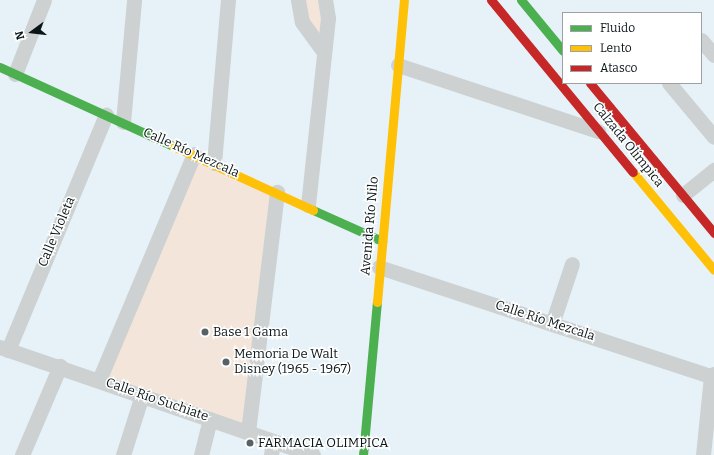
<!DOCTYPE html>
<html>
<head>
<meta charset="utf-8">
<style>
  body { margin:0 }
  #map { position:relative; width:714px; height:455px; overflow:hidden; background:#e6f2f8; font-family:Bitter,serif }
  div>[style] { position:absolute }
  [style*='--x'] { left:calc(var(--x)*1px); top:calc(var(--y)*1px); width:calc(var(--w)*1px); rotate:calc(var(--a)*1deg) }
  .green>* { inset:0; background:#f3e5d9 }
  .street>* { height:15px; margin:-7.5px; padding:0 7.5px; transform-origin:7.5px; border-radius:7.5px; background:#cdd1d2 }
  .fast>* { height:9px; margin:-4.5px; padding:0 4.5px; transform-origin:4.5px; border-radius:4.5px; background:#4caf50 }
  .slow>* { height:9px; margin:-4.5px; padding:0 4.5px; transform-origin:4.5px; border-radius:4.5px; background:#ffc107 }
  .jam>* { height:9px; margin:-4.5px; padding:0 4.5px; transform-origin:4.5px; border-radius:4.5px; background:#c62828 }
  .dots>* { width:11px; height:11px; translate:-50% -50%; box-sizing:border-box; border:2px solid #fff; border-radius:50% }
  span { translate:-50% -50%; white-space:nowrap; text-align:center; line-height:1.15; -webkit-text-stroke:3px #fff; paint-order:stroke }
  .street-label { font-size:13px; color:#0a1518 }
  .poi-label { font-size:13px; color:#0a1518 }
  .left { translate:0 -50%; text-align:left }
  .legend { position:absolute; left:562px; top:12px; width:140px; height:72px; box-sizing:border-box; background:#fff; border:1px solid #9da1a3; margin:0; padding:5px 7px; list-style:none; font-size:12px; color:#0a1518 }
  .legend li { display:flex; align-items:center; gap:8px; height:20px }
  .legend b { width:20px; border:1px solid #9da1a3 }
  .north { position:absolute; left:12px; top:12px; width:40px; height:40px; -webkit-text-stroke:3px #fff; paint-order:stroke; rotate:255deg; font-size:11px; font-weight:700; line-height:16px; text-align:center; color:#0a1518 }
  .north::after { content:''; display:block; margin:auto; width:14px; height:18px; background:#0a1518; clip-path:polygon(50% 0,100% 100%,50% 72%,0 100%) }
</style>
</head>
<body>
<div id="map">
  <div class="green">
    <div style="clip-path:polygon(305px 0,322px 0,324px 33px,318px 34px,307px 21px)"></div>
    <div style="clip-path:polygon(194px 154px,277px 192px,248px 432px,99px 380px)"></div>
  </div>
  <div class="street">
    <div style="--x:298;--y:0;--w:22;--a:80"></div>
    <div style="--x:302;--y:22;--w:36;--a:54"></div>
    <div style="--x:701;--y:40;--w:20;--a:49"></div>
    <div style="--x:398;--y:65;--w:211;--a:18.3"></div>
    <div style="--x:15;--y:74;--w:79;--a:-68.6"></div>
    <div style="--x:669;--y:83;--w:70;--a:50.2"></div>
    <div style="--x:123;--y:122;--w:122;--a:-84.8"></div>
    <div style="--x:214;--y:163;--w:164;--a:-85.1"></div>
    <div style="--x:683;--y:195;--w:40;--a:-39"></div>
    <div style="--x:308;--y:205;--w:188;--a:-83.9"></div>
    <div style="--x:328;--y:18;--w:18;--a:-99"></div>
    <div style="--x:379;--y:267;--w:349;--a:18.2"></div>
    <div style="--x:552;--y:324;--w:63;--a:-71.6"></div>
    <div style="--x:0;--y:347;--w:331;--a:19"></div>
    <div style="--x:8;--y:350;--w:255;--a:-67.4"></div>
    <div style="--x:99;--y:380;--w:245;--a:-67.2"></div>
    <div style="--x:248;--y:432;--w:242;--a:-83.1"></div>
    <div style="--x:22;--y:455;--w:97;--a:-66.9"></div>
    <div style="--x:123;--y:455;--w:63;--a:-72.4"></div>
    <div style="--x:201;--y:455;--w:37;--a:-76"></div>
    <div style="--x:271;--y:455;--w:14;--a:-82"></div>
    <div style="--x:703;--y:455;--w:79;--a:-84.2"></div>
    <div style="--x:711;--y:376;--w:4;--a:-34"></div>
  </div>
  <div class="fast">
    <div style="--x:521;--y:0;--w:66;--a:50.5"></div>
    <div style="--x:0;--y:67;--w:190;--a:24.5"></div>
    <div style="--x:313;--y:210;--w:76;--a:24.2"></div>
    <div style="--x:363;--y:455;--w:154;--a:-84.8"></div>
  </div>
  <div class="slow">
    <div style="--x:173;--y:146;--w:154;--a:24.6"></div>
    <div style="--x:633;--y:172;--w:127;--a:50.4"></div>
    <div style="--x:377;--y:302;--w:303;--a:-84.9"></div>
  </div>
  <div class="jam">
    <div style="--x:491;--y:0;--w:223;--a:50.5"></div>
    <div style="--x:590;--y:83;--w:195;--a:50.4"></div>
  </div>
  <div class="dots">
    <div style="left:205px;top:332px;background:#576266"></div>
    <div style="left:226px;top:362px;background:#576266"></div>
    <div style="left:250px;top:443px;background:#576266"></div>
  </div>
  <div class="street-label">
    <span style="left:628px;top:145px;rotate:51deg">Calzada Olímpica</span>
    <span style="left:191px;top:153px;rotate:24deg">Calle Río Mezcala</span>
    <span style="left:370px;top:226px;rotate:-85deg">Avenida Río Nilo</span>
    <span style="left:57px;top:232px;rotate:-67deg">Calle Violeta</span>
    <span style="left:545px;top:321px;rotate:18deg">Calle Río Mezcala</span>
    <span style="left:157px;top:400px;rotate:19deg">Calle Río Suchiate</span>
  </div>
  <div class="poi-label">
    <span class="left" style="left:213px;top:332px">Base 1 Gama</span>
    <span class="left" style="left:234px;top:362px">Memoria De Walt<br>Disney (1965 - 1967)</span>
    <span class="left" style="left:258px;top:443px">FARMACIA OLIMPICA</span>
  </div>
  <ul class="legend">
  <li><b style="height:5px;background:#4caf50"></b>Fluido</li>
  <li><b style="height:5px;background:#ffc107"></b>Lento</li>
  <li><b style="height:5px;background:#c62828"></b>Atasco</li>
  </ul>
  <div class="north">N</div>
</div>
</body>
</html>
